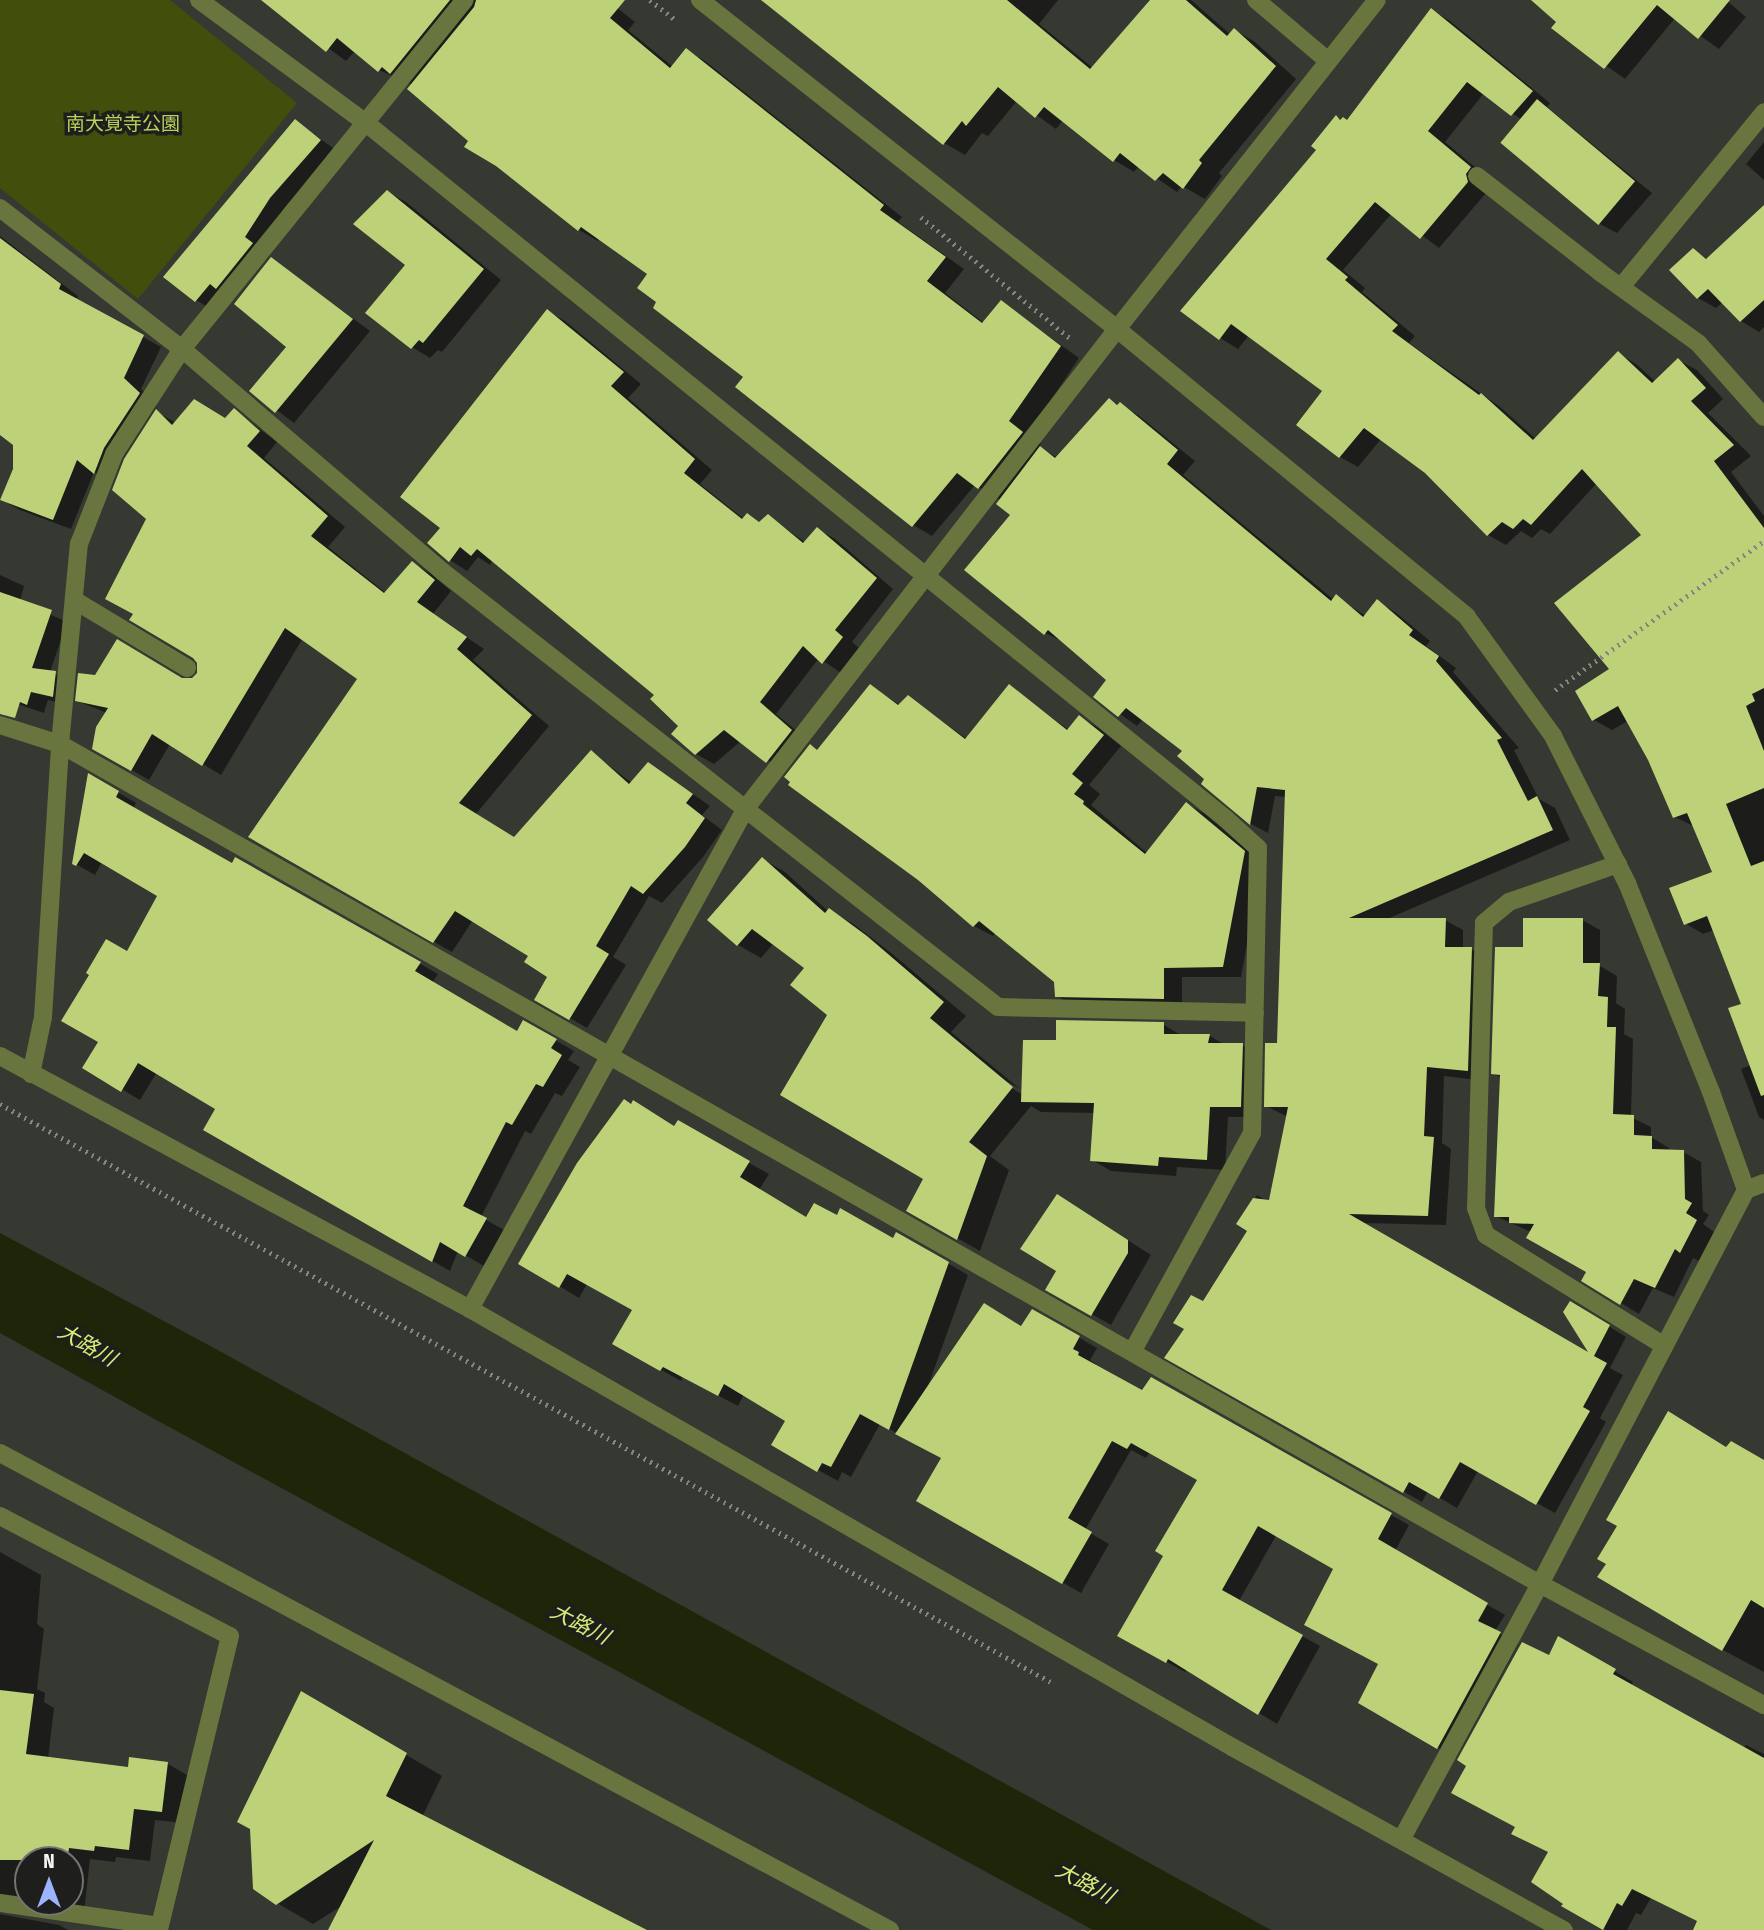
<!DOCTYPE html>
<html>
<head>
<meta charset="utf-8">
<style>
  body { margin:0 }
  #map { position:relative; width:1764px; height:1930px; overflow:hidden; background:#363832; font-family:"Fira Sans Condensed","Noto Sans JP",sans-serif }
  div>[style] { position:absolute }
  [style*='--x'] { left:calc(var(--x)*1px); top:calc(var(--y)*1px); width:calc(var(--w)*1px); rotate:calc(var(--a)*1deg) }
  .green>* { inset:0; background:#424e0c }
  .water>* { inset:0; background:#1f2508 }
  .shadow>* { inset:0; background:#0007 }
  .building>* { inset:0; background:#bdd278; transform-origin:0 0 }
  .path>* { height:4.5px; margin-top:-2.25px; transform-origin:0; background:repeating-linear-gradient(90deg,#848681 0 2px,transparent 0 7px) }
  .service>* { height:18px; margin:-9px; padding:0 9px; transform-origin:9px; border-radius:9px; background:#68753e }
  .minor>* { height:18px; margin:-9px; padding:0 9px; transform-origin:9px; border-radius:9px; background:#68753e }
  .tertiary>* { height:18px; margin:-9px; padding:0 9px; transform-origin:9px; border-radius:9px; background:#68753e }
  span { translate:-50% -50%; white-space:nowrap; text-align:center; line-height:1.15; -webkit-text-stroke:7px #1e1e1c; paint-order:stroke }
  .park-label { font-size:19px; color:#b8d25a }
  .water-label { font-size:21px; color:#d4ee78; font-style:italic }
  .north { position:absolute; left:14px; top:1846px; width:70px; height:70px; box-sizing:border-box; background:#1e1e1c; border:2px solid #747471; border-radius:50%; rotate:0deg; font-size:19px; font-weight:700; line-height:28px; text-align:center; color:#f4f5f1 }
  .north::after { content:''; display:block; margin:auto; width:24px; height:32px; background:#9cb4fd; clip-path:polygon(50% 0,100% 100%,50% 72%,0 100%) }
</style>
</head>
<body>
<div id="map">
  <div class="green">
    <div style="clip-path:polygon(0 0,170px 0,297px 103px,138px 299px,0 188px)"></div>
  </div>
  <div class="water">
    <div style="clip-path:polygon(0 1233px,214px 1348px,1271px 1930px,1093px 1930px,140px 1411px,0 1333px)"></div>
  </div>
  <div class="shadow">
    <div style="clip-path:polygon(262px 0,607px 0,635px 22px,628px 30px,673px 67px,686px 50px,705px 61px,902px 217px,898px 222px,964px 269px,945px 293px,984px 323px,1001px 302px,1079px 358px,1028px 434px,1041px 444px,1039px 447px,1058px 458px,1109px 400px,1120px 405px,1138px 415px,1195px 461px,1183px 475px,1334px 600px,1336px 597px,1366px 616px,1378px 602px,1395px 612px,1430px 641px,1426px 646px,1456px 668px,1453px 672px,1519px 748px,1514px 750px,1539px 799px,1555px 808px,1570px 840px,1385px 920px,1445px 920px,1463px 930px,1463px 949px,1471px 949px,1489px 959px,1486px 1081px,1444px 1076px,1442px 1143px,1451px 1149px,1446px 1225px,1362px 1223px,1593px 1357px,1588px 1313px,1626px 1337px,1610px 1368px,1623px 1375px,1600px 1418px,1606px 1422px,1555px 1513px,1478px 1471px,1457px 1508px,1428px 1491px,1422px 1502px,1167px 1357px,1250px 1231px,1239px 1224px,1257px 1195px,1270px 1203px,1288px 1117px,1266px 1106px,1279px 1045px,1287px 797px,1275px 796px,1268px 833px,1251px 824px,1203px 784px,1207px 779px,1184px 750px,1143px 719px,1137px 726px,1096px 697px,1109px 680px,1064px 642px,1045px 633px,1013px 515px,1001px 500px,975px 485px,932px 536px,913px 525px,659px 302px,650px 273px,600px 238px,598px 241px,579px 230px,497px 164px,413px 85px,379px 70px,355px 51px,346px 61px)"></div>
    <div style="clip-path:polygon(765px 0,1058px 0,1039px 24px,1093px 68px,1152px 0,1191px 0,1231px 35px,1235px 30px,1255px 42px,1296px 79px,1219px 173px,1222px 176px,1205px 199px,1182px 186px,1177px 192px,1139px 166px,1134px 172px,1114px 160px,1063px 120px,1056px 129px,1017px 101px,988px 136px,982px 133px,965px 155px,944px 143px)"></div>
    <div style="clip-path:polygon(1543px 0,1726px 0,1746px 17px,1719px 49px,1675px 18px,1625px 79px,1553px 28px,1558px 22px)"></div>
    <div style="clip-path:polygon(1432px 10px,1450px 21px,1550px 103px,1547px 107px,1652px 193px,1617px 233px,1598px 223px,1503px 143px,1522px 120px,1484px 93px,1445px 142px,1488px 178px,1486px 193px,1439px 248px,1392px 213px,1343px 270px,1365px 288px,1362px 292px,1415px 336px,1409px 343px,1499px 406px,1536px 439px,1618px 353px,1636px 364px,1656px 382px,1678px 360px,1697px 370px,1723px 399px,1708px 413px,1751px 456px,1731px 472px,1764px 516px,1764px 1120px,1759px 1117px,1741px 1069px,1751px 1065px,1743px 1005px,1714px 930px,1703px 934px,1685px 923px,1714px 873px,1695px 827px,1675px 817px,1650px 760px,1628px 721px,1612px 730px,1594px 720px,1612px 669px,1644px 535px,1597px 483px,1550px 534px,1541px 529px,1532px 538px,1521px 531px,1506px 545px,1488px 535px,1426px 472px,1381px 439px,1358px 467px,1340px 457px,1298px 425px,1324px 390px,1249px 335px,1238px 349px,1220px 338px,1336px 118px,1348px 122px)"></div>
    <div style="clip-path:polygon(295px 121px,336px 150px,285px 207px,259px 247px,211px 309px,196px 300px)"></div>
    <div style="clip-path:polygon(1764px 142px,1764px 180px,1746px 164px)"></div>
    <div style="clip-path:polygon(388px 192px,406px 202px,501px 280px,442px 352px,438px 350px,430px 358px,412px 347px,408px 265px)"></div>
    <div style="clip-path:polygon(1764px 207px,1764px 327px,1759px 332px,1741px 321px,1723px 302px,1716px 308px,1698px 298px,1693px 250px,1708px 259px)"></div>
    <div style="clip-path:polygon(0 236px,78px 296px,76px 300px,161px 347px,141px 389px,157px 405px,122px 458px,112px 483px,94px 472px,71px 529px,20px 510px,2px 500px,14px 469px,14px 444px,0 433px)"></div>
    <div style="clip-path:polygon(272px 259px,370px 331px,294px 423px,251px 391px,288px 347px)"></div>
    <div style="clip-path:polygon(547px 311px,565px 321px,641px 384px,628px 398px,712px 470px,700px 484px,744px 519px,747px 515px,761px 523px,768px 516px,806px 543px,817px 529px,835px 539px,893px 589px,852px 642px,860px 649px,841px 673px,819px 658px,776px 714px,809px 741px,785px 772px,741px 741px,714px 764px,696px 754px,656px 694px,493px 560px,490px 565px,478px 557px,467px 571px,450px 560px,443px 528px)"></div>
    <div style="clip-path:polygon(234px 410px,277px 442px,264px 458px,345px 527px,328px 547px,386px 593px,412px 563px,430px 573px,451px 591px,433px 614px,484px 649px,473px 660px,549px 726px,476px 814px,515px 839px,591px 752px,632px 783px,666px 775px,710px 806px,702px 815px,722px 830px,703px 857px,662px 903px,649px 896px,613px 957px,626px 965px,587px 1028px,537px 999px,550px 977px,530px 956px,473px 920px,452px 952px,250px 837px,360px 678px,303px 638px,221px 775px,170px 744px,149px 780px,94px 748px,107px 713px,77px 701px,194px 679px,200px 669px,194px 657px,135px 614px,148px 518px,157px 412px,176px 423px,226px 420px)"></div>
    <div style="clip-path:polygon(0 575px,24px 586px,20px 601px,67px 622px,50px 672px,72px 682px,69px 705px,48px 700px,44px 713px,0 698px)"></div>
    <div style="clip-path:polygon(870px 686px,900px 705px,908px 697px,967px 739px,1009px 687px,1069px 730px,1079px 717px,1097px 727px,1121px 746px,1089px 785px,1100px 794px,1091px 805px,1147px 853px,1187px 804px,1205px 814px,1262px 863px,1241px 977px,1182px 977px,1182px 1009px,1075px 1007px,1057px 996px,1056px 981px,996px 932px,993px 936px,974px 926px,919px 879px,818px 751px)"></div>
    <div style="clip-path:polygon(90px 776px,136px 803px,133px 809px,232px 865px,236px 859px,438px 974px,432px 983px,518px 1033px,524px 1022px,574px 1051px,568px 1060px,580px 1067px,562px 1096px,555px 1093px,531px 1134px,525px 1131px,481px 1217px,504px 1230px,484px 1266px,458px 1251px,450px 1271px,205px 1129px,218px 1108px,157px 1072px,140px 1100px,84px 1067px,101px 1041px,127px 953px,160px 896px,102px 862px,95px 875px,74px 863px)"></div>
    <div style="clip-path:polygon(762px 859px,785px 872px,828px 911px,852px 923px,890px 952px,966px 1016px,951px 1032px,1020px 1089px,1006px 1081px,1005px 1084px,1023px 1095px,1058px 1042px,1163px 1024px,1182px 1036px,1210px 1036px,1225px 1045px,1242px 1045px,1261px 1055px,1259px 1117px,1228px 1117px,1225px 1170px,1177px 1167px,1176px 1176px,1111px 1171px,1092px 1160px,1095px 1113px,1041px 1112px,1031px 1106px,990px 1156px,1009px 1170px,980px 1251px,909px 1211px,925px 1179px,829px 1014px,806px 967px,774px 943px,761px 958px,738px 945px,709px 920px)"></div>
    <div style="clip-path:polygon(1582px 920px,1600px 930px,1600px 966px,1617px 976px,1616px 1003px,1625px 1009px,1624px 1034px,1633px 1039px,1631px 1117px,1651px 1127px,1651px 1137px,1669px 1148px,1669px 1151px,1683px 1152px,1701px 1162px,1703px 1211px,1709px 1215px,1703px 1224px,1714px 1232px,1699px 1261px,1693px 1258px,1674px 1297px,1653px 1288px,1639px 1314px,1583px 1280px,1588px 1271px,1531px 1232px,1495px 1216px,1501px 1078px,1493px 1073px,1525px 949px)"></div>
    <div style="clip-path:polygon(678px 1122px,769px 1174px,759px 1190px,807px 1219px,894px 1240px,897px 1234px,968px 1275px,928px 1386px,1022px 1328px,1033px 1311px,1097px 1348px,1090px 1360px,1096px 1364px,1095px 1366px,1143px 1393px,1152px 1379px,1409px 1525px,1395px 1551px,1505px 1615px,1495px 1631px,1518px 1644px,1456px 1758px,1360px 1703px,1380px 1664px,1336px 1568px,1277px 1534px,1239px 1601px,1320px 1646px,1277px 1724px,1187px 1668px,1185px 1672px,1119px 1635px,1166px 1556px,1199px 1480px,1150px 1452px,1146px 1458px,1131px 1450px,1085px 1530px,1109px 1544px,1081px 1593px,919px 1501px,943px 1458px,880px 1424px,851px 1477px,842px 1472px,838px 1481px,773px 1445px,787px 1420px,744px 1394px,738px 1406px,683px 1377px,681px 1381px,615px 1344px,634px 1310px,587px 1284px,579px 1298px,521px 1263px)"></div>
    <div style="clip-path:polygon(1076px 1207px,1151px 1255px,1111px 1325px,1047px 1289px,1059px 1271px)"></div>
    <div style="clip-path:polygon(1727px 1449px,1764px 1462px,1764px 1672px,1695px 1635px)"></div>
    <div style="clip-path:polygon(evenodd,0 1552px,41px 1575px,37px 1624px,44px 1629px,37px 1689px,45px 1693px,44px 1702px,54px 1708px,48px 1759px,130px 1769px,168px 1764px,189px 1776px,183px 1823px,155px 1820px,150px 1861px,116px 1857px,115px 1862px,90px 1859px,84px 1912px,18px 1905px,0 1894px,0 1552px,28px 1860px,70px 1860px,70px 1902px,28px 1902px,28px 1860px)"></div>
    <div style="clip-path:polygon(1559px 1639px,1633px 1682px,1631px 1686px,1743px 1749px,1746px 1745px,1764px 1754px,1764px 1930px,1695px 1930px,1699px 1922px,1651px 1898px,1641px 1915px,1636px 1913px,1627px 1930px,1606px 1930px,1564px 1906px,1550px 1853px,1517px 1827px,1550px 1657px)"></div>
    <div style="clip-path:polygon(302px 1693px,442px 1776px,422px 1817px,643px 1930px,330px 1930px,343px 1905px,313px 1924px,277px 1903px)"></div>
    <div style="clip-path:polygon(0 1914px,59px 1925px,68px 1930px,0 1930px)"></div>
  </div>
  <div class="building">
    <div style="clip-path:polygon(261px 0,450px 0,390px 74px,382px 67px,378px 72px,337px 38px,326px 52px)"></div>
    <div style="clip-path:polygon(476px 0,625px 0,610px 18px,670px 68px,686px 48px,884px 205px,880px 210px,946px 257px,927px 281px,982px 323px,1001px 300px,1061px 346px,1009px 421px,1023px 432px,978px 489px,957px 473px,912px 527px,735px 387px,743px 377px,653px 308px,656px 302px,637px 288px,647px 274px,581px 227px,578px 231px,496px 166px,464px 147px,468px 141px,407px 89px,474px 7px)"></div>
    <div style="clip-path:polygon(761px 0,1007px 0,1090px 69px,1150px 0,1186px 0,1227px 36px,1234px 28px,1276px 66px,1199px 160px,1202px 163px,1183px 189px,1163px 173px,1155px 181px,1120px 153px,1113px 162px,1044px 107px,1035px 118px,998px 87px,966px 126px,962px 121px,943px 145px)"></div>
    <div style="clip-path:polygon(1531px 0,1730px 0,1698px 39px,1657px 5px,1604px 69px,1551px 28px,1556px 22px)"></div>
    <div style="clip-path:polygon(1431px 8px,1533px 91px,1511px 116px,1467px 82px,1428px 131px,1471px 167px,1466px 174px,1468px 182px,1420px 239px,1375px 202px,1326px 259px,1348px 277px,1345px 280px,1398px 325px,1392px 331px,1479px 395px,1481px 393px,1533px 440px,1618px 351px,1652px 383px,1678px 358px,1706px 388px,1691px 401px,1734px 445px,1714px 461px,1764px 528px,1764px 688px,1752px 694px,1755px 701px,1746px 706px,1764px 751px,1764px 788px,1726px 804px,1751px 866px,1764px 861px,1764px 1095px,1761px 1096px,1728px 1008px,1741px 1004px,1707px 916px,1684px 925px,1669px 888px,1712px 872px,1687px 813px,1673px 818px,1648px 760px,1618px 706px,1592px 721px,1575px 691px,1609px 669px,1554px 603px,1641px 535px,1582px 469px,1531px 525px,1523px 519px,1513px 529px,1502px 522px,1487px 536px,1425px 473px,1364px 428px,1339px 458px,1296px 425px,1322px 391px,1231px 324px,1219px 340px,1180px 311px,1316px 150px,1311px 146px,1336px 115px,1340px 120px,1343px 117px,1347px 120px)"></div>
    <div style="left:1537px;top:99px;width:128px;height:57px;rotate:40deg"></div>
    <div style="clip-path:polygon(295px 119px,321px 140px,270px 198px,245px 237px,253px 243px,216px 289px,210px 284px,195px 302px,163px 277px)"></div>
    <div style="clip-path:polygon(387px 190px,484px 269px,423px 343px,419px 340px,411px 349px,365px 313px,405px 265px,353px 224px)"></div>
    <div style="clip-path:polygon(1764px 205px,1764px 300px,1740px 322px,1708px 289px,1697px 299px,1669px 270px,1693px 248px,1706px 259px)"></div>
    <div style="clip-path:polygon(0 238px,61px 284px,59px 289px,144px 335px,124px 378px,140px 393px,104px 448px,94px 474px,77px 460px,53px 520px,0 500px,13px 469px,13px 445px,0 435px)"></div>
    <div style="clip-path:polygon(271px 257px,353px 319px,275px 413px,249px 391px,286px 347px,234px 304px)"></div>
    <div style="clip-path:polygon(547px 309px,624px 372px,611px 386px,695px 459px,684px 473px,742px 519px,747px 513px,759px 522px,768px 514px,803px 543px,817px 527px,877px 578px,835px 630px,843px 637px,822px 664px,803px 646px,760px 702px,792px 730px,766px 763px,724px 730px,695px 755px,671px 734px,678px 726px,650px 699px,654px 695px,477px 549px,471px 556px,460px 547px,449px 562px,427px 543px,440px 528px,400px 497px)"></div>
    <div style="clip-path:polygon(1109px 398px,1117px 405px,1120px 402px,1178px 450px,1167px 464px,1331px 601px,1336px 594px,1363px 617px,1377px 599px,1413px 630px,1409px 635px,1439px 656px,1436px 661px,1502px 738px,1497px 740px,1528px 801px,1537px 796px,1553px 830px,1349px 918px,1446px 918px,1445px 947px,1472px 947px,1468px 1071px,1427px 1067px,1424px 1136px,1434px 1137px,1428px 1216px,1349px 1214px,1588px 1352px,1563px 1312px,1570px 1301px,1610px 1325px,1594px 1356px,1607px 1363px,1583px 1407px,1590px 1411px,1536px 1505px,1460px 1462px,1439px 1499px,1409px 1482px,1403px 1493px,1164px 1358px,1184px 1329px,1173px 1323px,1191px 1295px,1203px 1301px,1247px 1231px,1236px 1224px,1253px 1198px,1269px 1200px,1288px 1107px,1264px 1107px,1265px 1043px,1277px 1043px,1285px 790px,1257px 787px,1250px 825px,1201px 784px,1204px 779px,1177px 756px,1182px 751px,1126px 708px,1118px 717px,1093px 697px,1106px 680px,1048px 630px,1044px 635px,964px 570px,1010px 515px,996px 504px,1040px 446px,1055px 458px)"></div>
    <div style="clip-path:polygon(194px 399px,225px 418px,234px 408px,260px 431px,247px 446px,328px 516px,311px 536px,384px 593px,412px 561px,435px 580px,417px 602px,467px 637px,457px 649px,532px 715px,459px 803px,514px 837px,591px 750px,629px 784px,648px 762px,693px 794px,686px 803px,705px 818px,685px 847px,643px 894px,631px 886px,596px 946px,609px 954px,569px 1020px,534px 1000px,547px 977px,524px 962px,528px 956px,455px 911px,433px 943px,248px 837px,357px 679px,285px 628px,202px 766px,152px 734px,131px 771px,92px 749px,96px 727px,108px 708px,75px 701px,78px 673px,95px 675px,117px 639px,182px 678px,192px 678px,197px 673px,197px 663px,193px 658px,129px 620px,133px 614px,105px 599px,146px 519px,112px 490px,124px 459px,156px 409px,172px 425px)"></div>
    <div style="clip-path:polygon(0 592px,52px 610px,32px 668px,56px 671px,53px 697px,31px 692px,27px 705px,20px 702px,15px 718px,0 714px)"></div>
    <div style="clip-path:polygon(870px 684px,898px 705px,908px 695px,965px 739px,1009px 684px,1067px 730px,1079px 715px,1104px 735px,1072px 774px,1083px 783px,1074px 794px,1084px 801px,1083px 804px,1145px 854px,1186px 802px,1245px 851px,1223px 967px,1164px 968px,1164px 999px,1055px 997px,1054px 982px,979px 921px,973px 927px,918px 880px,788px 785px,790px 782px,784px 777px,810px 744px,817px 750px)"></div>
    <div style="clip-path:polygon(88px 773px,119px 791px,116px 797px,172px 829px,232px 863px,235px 857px,421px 962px,415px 971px,517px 1031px,523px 1020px,557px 1039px,551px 1048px,562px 1055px,543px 1087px,536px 1084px,512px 1125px,506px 1122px,463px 1206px,487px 1218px,465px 1257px,440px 1242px,432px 1262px,203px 1130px,215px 1109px,138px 1063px,121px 1092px,82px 1068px,98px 1042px,61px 1021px,89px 975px,86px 973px,106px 939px,127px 951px,157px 896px,84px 853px,76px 866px,72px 864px)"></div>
    <div style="clip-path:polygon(762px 857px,825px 913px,829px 908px,867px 936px,944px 1002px,930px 1018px,1013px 1087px,969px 1142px,987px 1156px,957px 1240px,906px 1211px,923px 1179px,780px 1095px,827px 1015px,790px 985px,804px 968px,752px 929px,737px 946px,707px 920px)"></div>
    <div style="clip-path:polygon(1523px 918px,1583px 918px,1583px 963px,1600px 963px,1598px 996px,1608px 997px,1607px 1027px,1616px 1027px,1613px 1114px,1634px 1115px,1634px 1135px,1652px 1136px,1652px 1149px,1684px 1150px,1685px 1199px,1692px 1203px,1686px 1213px,1697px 1220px,1680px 1253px,1675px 1249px,1655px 1288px,1634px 1279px,1620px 1305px,1581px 1281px,1586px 1272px,1526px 1238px,1534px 1224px,1509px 1223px,1509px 1217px,1494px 1217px,1500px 1075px,1491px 1074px,1495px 947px,1523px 947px)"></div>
    <div style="clip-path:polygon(1056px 1020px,1164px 1022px,1164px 1034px,1210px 1034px,1208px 1043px,1243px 1043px,1241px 1107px,1210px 1107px,1207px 1160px,1159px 1157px,1158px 1166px,1090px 1161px,1094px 1103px,1021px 1102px,1023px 1040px,1056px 1040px)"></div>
    <div style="clip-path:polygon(624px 1099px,631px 1104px,633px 1100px,674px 1126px,678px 1120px,750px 1161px,740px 1177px,806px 1217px,814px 1203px,837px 1215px,840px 1208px,893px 1238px,896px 1232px,949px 1262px,889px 1430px,860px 1414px,831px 1467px,822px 1463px,817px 1472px,771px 1445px,785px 1421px,724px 1384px,718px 1396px,663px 1367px,660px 1371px,612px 1344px,632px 1310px,567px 1274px,559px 1288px,518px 1264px,577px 1163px)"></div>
    <div style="clip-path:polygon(1057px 1194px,1128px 1240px,1128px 1253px,1091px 1316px,1045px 1290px,1056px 1271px,1020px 1249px)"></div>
    <div style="clip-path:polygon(984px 1303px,1021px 1326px,1032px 1309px,1080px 1336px,1073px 1349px,1079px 1352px,1078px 1355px,1142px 1390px,1151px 1377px,1392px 1513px,1378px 1539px,1488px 1603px,1478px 1621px,1501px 1632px,1437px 1749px,1358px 1703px,1378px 1664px,1304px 1625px,1333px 1569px,1258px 1526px,1222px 1590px,1303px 1635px,1258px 1715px,1168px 1659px,1166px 1663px,1117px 1636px,1163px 1556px,1155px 1551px,1197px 1480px,1131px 1443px,1127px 1449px,1112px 1441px,1068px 1518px,1092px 1532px,1062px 1584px,916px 1501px,941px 1458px,895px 1434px)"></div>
    <div style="clip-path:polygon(1668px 1411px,1726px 1447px,1731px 1441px,1764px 1460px,1764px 1608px,1751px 1600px,1722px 1651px,1597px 1577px,1606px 1564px,1597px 1559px,1617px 1526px,1606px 1520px)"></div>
    <div style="clip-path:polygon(1558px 1636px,1616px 1669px,1613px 1674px,1764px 1758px,1764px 1930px,1693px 1930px,1697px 1921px,1632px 1889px,1622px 1906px,1617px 1903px,1603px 1930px,1561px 1906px,1563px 1904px,1531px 1882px,1548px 1852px,1511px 1834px,1515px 1827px,1451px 1793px,1466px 1766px,1457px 1760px,1522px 1642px,1549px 1655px)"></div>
    <div style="clip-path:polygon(0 1690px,34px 1694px,26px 1754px,128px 1767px,129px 1757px,168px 1762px,162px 1812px,134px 1809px,129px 1850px,95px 1846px,94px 1851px,69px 1848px,67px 1860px,0 1860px)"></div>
    <div style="clip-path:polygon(301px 1691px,407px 1753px,386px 1796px,647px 1930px,328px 1930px,374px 1840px,276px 1905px,253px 1889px,250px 1829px,237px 1822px)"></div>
  </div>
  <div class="path">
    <div style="--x:650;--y:0;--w:31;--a:38"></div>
    <div style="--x:921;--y:217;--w:193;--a:39.1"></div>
    <div style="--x:1555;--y:690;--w:257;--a:-35.5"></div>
    <div style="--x:0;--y:1104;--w:1199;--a:28.81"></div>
  </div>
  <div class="service">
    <div style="--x:74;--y:600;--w:132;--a:31"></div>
  </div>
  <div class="minor">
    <div style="--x:199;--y:0;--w:207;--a:36.4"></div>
    <div style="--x:366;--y:123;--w:1106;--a:38.98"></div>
    <div style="--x:1226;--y:819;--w:43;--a:42.2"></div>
    <div style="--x:1258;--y:848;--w:285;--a:91.2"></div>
    <div style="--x:1252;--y:1133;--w:247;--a:118.7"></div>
    <div style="--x:1256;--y:0;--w:93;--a:40.2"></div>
    <div style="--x:1477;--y:176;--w:157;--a:38"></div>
    <div style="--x:1601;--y:273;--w:120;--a:35.8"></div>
    <div style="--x:1698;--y:343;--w:99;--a:48.3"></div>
    <div style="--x:0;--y:208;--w:230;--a:37.8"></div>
    <div style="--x:182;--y:349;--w:343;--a:40.5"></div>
    <div style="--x:443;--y:572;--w:705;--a:38.09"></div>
    <div style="--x:998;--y:1007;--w:257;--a:1.3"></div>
    <div style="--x:1621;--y:287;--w:226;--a:-50.7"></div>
    <div style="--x:0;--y:725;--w:63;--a:17.6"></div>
    <div style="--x:60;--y:744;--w:1702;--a:29.58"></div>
    <div style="--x:1540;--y:1584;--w:289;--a:118.5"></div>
    <div style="--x:1618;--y:864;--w:115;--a:160.8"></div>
    <div style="--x:1509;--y:902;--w:33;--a:140"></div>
    <div style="--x:1484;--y:923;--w:285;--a:91.6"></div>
    <div style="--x:1476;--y:1208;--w:29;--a:70"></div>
    <div style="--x:1486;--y:1235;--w:210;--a:31.9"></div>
    <div style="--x:0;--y:1056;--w:534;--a:28.29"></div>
    <div style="--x:470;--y:1309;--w:879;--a:29.89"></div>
    <div style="--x:1232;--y:1747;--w:379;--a:28.9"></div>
    <div style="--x:31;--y:1074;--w:58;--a:-78.1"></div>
    <div style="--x:43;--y:1017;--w:274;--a:-86.4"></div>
    <div style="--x:60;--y:744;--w:201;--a:-84.6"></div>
    <div style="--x:79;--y:544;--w:97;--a:-68.7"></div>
    <div style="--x:114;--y:454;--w:125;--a:-57.1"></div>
    <div style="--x:182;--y:349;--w:449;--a:-51"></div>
    <div style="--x:470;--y:1309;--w:572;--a:-61.15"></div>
    <div style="--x:746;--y:808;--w:606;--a:-52.24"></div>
    <div style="--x:1117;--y:329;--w:419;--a:-51.7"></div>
    <div style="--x:0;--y:1453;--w:1010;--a:28.19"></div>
    <div style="--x:0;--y:1516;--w:259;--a:27.6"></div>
    <div style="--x:230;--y:1636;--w:302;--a:103.6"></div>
    <div style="--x:0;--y:1903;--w:161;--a:8.2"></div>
  </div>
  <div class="tertiary">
    <div style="--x:700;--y:0;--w:531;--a:38.27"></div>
    <div style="--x:1117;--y:329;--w:453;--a:39.4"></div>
    <div style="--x:1467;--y:617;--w:147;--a:54.1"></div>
    <div style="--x:1553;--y:736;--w:165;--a:63.3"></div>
    <div style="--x:1627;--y:883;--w:225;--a:68.1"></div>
    <div style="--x:1711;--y:1092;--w:104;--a:70.3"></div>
    <div style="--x:1764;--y:1183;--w:19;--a:159"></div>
    <div style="--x:1746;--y:1190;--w:445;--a:117.6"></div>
    <div style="--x:1540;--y:1584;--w:255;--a:28.4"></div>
  </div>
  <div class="park-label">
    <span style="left:123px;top:124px">南大覚寺公園</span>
  </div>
  <div class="water-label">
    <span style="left:87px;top:1345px;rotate:30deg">大路川</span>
    <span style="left:580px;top:1624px;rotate:27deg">大路川</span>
    <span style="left:1085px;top:1883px;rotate:28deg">大路川</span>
  </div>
  <div class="north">N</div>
</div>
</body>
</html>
